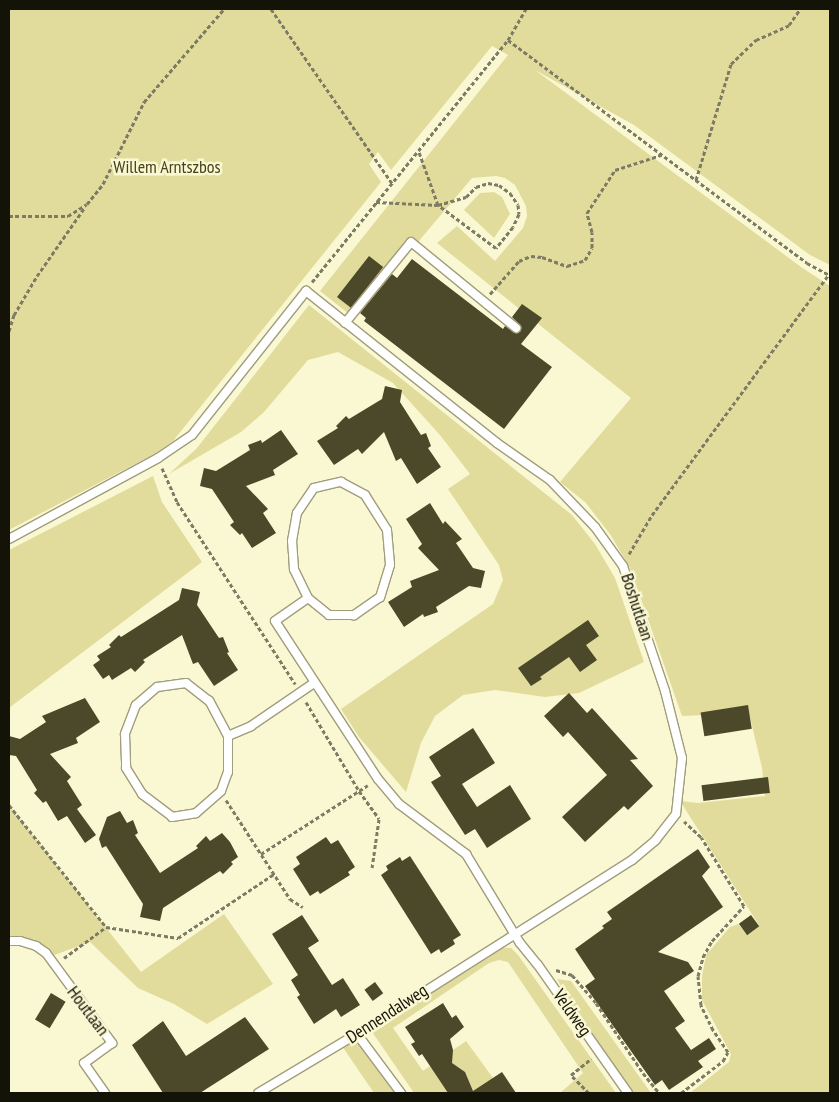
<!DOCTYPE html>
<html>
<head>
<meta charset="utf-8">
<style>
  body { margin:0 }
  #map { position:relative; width:839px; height:1102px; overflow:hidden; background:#faf7d3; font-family:"PT Sans Narrow",sans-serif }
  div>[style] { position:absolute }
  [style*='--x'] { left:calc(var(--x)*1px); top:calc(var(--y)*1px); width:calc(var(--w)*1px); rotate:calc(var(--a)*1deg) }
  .green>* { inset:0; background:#e1dc9c }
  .building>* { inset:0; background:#4b492a; transform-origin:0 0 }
  .path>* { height:3px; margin-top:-1.5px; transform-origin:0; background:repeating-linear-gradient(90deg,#7d7b64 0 4px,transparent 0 6.5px) }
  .roads { filter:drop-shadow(1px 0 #a09d7c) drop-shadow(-1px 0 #a09d7c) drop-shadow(0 1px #a09d7c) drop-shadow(0 -1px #a09d7c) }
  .lane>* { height:8px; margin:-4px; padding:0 4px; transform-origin:4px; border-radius:4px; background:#fff }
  span { translate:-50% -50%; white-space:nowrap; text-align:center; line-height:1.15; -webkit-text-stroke:5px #faf7d3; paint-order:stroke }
  .park-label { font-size:18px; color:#46421a }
  .street-label { font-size:18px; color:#141307 }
  .frame { position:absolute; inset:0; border:10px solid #141307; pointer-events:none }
</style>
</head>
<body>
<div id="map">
  <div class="green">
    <div style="clip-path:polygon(9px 9px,830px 9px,830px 265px,810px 255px,634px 125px,535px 70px,801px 267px,830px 286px,830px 1093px,690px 1093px,729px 1062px,731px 1054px,702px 1000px,702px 976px,706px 955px,730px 927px,738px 924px,747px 935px,759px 925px,680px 801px,698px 803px,765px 796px,762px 768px,749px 713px,682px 716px,630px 568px,610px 534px,585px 502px,560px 482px,631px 398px,437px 243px,457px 226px,495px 261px,523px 228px,527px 216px,526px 206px,515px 185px,505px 178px,496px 176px,472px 178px,354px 318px,320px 291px,508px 55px,492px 46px,391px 170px,378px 152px,369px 164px,381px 182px,173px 441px,154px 454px,9px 530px)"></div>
    <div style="clip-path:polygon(494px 192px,502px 197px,510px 214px,494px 238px,464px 210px,480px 193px)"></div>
    <div style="clip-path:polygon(309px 305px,572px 515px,595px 544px,615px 578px,644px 662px,579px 693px,545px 697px,495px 690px,463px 695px,435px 716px,421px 743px,406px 792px,359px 737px,341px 709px,493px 604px,503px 580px,499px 565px,448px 489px,470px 474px,440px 435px,393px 383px,338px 352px,308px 360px,264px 412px,241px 432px,169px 474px,197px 448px)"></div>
    <div style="clip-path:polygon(153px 476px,162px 502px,202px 562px,9px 708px,9px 550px)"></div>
    <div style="clip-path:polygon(9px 805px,141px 972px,224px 914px,273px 984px,207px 1024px,174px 1004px,138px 988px,90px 942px,46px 958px,29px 945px,9px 944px)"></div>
    <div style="clip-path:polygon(492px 947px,511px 948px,518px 955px,616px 1093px,560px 1093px,583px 1073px,508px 962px,499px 960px,489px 963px,393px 1028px,423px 1071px,466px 1041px,504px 1093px,414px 1093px,368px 1026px,482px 951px)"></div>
    <div style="clip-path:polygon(557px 979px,571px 981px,651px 1093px,634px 1093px,568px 999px)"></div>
    <div style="clip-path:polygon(357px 1036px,397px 1093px,374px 1093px,342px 1046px)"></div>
  </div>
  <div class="building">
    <div style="left:369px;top:256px;width:18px;height:52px;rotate:38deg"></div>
    <div style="clip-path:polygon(412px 259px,503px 329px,505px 326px,515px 333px,521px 331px,521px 326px,512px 317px,522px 304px,542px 318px,521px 344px,552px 367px,504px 429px,364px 321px,366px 318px,360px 313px,392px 274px,397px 278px)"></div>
    <div style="clip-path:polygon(385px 386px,402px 390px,400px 402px,421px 435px,426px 433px,431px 446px,428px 448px,441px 467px,417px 484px,401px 458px,396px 461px,384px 432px,362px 454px,358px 449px,334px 465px,317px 441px,338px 428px,336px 426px,346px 416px,349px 419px,382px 399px)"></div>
    <div style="clip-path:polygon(281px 430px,298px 454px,273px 470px,275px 475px,246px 486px,268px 509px,263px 513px,276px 533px,252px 548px,242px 533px,240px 535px,230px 525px,234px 522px,212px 489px,200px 486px,204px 468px,216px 471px,250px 450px,248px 445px,261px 440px,262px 443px)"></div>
    <div style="clip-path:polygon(430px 503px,443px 524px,445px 521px,462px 539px,456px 543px,473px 568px,485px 571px,481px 588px,469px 586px,436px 607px,438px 612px,424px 617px,423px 614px,404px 627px,388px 602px,412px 587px,410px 581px,439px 570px,418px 548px,422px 544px,406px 519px)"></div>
    <div style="clip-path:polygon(182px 588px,200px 592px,197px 605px,219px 638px,223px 637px,229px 652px,227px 653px,238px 670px,214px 686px,198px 662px,193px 664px,182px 635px,143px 660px,145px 662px,135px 672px,131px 668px,112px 680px,109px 675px,103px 679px,93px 665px,100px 660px,97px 656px,111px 647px,109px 645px,119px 635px,121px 637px,179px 600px)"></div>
    <div style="clip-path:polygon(588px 620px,599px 636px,586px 645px,597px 660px,580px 672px,569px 657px,540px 677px,542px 679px,531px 686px,518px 668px)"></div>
    <div style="clip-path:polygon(569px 693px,587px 713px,592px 708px,638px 759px,630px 760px,653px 786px,628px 810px,624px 806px,585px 842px,562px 817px,607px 775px,568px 732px,563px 737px,544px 716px)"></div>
    <div style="clip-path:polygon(85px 698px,100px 722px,76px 738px,78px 743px,50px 754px,71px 777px,67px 781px,82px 805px,77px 809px,96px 835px,85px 843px,67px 816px,58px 821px,46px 801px,43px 803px,34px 793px,37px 790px,16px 756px,9px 755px,9px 736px,20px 739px,46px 722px,42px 716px)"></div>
    <div style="left:748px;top:705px;width:24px;height:48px;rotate:81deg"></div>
    <div style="clip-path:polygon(473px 728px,495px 763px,462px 784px,477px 807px,510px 785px,531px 819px,487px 848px,475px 829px,465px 835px,431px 782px,441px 776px,429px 757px)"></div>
    <div style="left:768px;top:777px;width:16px;height:67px;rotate:83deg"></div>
    <div style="clip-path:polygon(120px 811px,127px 823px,133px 820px,138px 833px,135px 835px,160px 873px,198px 848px,196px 846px,206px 836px,210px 841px,222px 833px,230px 842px,238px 857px,231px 862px,233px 864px,223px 874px,220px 871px,163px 908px,160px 921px,140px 917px,143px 904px,106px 846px,102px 848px,99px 839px,107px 817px)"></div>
    <div style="clip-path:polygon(326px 837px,331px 844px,338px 840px,355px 867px,348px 872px,350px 875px,320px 894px,318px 891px,310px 896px,293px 869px,300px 864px,296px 857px)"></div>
    <div style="clip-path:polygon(698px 849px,710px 867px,702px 876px,723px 907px,658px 952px,688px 962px,694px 971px,664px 991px,685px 1021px,675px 1028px,691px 1050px,709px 1038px,716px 1049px,698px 1061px,703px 1067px,669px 1090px,662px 1080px,655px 1085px,585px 986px,595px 979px,575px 949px,604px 928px,602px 926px,612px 919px,607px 912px)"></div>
    <div style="clip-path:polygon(410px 856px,461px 935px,453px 940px,455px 944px,441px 953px,439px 949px,431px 954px,381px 875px,388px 870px,386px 866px,400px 857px,402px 861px)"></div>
    <div style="clip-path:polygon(302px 915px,319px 941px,308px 948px,332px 985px,343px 978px,360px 1005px,341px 1017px,336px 1009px,314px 1024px,297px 997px,300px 995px,291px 980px,298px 975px,272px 934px)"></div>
    <div style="left:751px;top:915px;width:14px;height:15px;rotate:54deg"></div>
    <div style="left:375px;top:982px;width:14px;height:13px;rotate:54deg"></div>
    <div style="left:51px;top:993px;width:17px;height:31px;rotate:31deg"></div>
    <div style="clip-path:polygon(443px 1003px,452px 1018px,456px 1015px,464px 1027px,450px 1039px,453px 1050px,452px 1063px,465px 1072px,473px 1091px,502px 1072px,516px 1093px,448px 1093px,422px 1054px,419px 1056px,411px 1044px,415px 1042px,405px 1027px)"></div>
    <div style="clip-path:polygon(245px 1017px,269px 1049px,200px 1093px,163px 1093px,132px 1045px,163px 1021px,186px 1056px)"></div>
  </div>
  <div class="path">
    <div style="--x:271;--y:9;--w:212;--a:55.2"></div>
    <div style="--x:508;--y:40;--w:373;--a:36.7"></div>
    <div style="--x:807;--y:263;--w:26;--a:28"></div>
    <div style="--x:696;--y:180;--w:121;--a:-73.2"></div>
    <div style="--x:731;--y:64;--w:35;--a:-44"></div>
    <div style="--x:756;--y:40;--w:36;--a:-24"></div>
    <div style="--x:789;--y:25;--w:19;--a:-55"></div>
    <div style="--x:488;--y:183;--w:11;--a:10"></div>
    <div style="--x:499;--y:185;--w:14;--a:36"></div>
    <div style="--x:510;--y:193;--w:14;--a:56"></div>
    <div style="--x:518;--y:205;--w:9;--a:84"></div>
    <div style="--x:519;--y:214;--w:14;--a:115"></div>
    <div style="--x:513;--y:227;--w:27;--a:129"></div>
    <div style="--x:496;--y:248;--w:72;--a:-143.4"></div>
    <div style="--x:438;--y:205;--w:29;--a:-16"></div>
    <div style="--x:466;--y:197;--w:14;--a:-45"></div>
    <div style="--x:476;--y:187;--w:13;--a:-18"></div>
    <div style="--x:376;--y:202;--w:62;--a:2.8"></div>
    <div style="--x:438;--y:205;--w:56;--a:-109.7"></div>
    <div style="--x:9;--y:216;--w:59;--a:0"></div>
    <div style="--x:68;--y:216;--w:22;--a:-32"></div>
    <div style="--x:87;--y:204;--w:26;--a:-51"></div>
    <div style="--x:103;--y:184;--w:92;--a:-63.4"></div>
    <div style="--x:144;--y:102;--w:123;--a:-49.3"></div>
    <div style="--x:312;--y:282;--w:311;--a:-51"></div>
    <div style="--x:508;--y:40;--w:36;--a:-60"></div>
    <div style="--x:490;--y:294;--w:44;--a:-48.7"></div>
    <div style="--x:519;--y:261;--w:13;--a:-23"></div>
    <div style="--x:531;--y:256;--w:11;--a:5"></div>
    <div style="--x:542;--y:257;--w:27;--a:20"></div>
    <div style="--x:567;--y:266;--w:19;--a:-18"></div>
    <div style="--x:585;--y:260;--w:14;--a:-60"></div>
    <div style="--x:592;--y:248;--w:16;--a:-90"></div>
    <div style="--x:592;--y:232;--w:20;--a:-105"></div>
    <div style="--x:587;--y:213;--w:51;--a:-56.9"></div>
    <div style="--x:615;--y:170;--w:48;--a:-18.1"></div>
    <div style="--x:9;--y:331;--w:17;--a:-73"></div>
    <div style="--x:14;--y:315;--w:45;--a:-59.5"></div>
    <div style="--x:37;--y:276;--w:84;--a:-55.2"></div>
    <div style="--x:162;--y:468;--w:37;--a:66"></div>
    <div style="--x:177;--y:502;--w:217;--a:57"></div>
    <div style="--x:629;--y:554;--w:45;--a:-59.5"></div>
    <div style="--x:652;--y:515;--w:299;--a:-53.7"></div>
    <div style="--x:306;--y:702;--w:104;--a:59.2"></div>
    <div style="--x:359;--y:791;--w:34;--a:54"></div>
    <div style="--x:379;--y:819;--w:49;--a:98.1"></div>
    <div style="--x:226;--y:800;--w:118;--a:57.1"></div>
    <div style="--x:290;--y:899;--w:15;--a:32"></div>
    <div style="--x:9;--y:805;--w:156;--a:51.5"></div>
    <div style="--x:106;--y:927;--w:73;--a:8.7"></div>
    <div style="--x:178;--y:938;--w:115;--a:-33.7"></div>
    <div style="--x:261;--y:854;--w:127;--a:-32.8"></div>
    <div style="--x:64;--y:958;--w:52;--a:-36.4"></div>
    <div style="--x:556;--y:970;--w:17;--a:17"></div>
    <div style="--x:572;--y:975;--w:37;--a:49"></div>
    <div style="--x:596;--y:1003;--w:84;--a:56.1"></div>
    <div style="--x:643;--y:1073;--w:26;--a:51"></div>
    <div style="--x:589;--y:1093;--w:25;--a:-135"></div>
    <div style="--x:571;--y:1075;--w:26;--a:-39"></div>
    <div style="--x:681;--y:1093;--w:53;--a:-37.3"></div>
    <div style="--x:723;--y:1061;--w:10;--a:-61"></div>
    <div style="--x:728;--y:1052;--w:27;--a:-124"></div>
    <div style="--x:713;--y:1030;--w:28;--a:-116"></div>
    <div style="--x:701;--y:1005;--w:29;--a:-96"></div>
    <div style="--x:698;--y:976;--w:20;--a:-75"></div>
    <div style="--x:703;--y:957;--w:18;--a:-61"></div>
    <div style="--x:712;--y:941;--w:47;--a:-47.6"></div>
    <div style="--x:744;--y:906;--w:81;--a:-121.9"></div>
    <div style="--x:701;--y:837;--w:23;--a:-137"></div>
  </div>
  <div class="roads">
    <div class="lane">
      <div style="--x:345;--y:323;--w:104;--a:-50.8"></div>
      <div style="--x:411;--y:242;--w:136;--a:39.3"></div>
      <div style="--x:9;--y:539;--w:170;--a:-28.5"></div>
      <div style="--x:158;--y:458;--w:41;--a:-34.1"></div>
      <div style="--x:192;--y:435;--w:184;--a:-51.6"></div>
      <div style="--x:306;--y:291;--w:244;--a:38.5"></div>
      <div style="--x:497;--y:443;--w:65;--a:34.9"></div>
      <div style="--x:550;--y:480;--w:65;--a:46.2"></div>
      <div style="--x:595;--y:527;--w:48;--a:54.3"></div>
      <div style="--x:623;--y:566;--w:132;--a:71.4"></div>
      <div style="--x:665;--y:691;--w:69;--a:75.8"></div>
      <div style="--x:682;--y:758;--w:56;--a:96.1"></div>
      <div style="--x:676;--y:814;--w:33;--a:128"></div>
      <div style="--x:656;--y:840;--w:31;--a:140"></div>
      <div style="--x:632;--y:860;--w:304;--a:147.6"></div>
      <div style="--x:375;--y:1023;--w:136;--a:149.1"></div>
      <div style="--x:308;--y:598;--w:32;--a:-116"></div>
      <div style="--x:294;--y:569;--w:28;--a:-94"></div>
      <div style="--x:292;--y:541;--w:28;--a:-80"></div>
      <div style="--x:297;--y:513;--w:30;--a:-56"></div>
      <div style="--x:314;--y:488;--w:28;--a:-13"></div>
      <div style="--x:341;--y:482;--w:27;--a:28"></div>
      <div style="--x:365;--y:495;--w:41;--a:57.8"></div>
      <div style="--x:387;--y:530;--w:35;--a:85"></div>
      <div style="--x:390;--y:565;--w:34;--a:107"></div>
      <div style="--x:380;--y:597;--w:32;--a:145"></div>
      <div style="--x:354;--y:615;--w:25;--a:180"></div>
      <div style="--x:329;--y:615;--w:27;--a:-141"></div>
      <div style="--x:308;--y:598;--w:40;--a:145.1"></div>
      <div style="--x:275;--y:621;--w:189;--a:56.9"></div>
      <div style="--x:378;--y:779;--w:33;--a:50"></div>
      <div style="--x:399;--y:804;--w:84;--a:36.7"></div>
      <div style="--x:466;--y:854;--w:104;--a:58.8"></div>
      <div style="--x:520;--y:943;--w:28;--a:51"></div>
      <div style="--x:538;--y:965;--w:156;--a:54.9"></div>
      <div style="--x:228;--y:736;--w:40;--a:-118"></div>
      <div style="--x:209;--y:701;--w:29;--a:-142"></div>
      <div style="--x:186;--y:683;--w:29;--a:172"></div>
      <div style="--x:157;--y:687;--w:28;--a:139"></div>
      <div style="--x:136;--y:705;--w:31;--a:111"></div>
      <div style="--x:125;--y:734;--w:34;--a:88"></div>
      <div style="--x:126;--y:768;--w:31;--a:58"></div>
      <div style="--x:142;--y:794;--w:38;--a:37"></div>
      <div style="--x:172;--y:817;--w:24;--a:-9"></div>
      <div style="--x:196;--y:813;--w:33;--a:-41"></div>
      <div style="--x:221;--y:791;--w:20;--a:-70"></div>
      <div style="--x:228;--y:772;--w:36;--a:-90"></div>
      <div style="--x:228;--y:736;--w:25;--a:-23"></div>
      <div style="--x:251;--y:726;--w:76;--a:-34.3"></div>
      <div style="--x:9;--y:941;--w:11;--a:0"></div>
      <div style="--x:20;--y:941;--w:17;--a:17"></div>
      <div style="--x:36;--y:946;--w:12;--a:35"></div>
      <div style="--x:46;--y:953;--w:112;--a:53.7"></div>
      <div style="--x:112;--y:1043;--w:34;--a:144"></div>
      <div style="--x:84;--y:1063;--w:37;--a:55"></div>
      <div style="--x:357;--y:1034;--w:74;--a:53.3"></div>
    </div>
  </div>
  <div class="park-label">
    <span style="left:167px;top:167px">Willem Arntszbos</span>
  </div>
  <div class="street-label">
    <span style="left:637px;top:607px;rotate:72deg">Boshutlaan</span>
    <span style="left:88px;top:1011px;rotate:53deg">Houtlaan</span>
    <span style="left:572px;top:1013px;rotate:55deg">Veldweg</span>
    <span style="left:387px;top:1014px;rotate:-33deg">Dennendalweg</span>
  </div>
  <div class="frame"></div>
</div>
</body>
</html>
